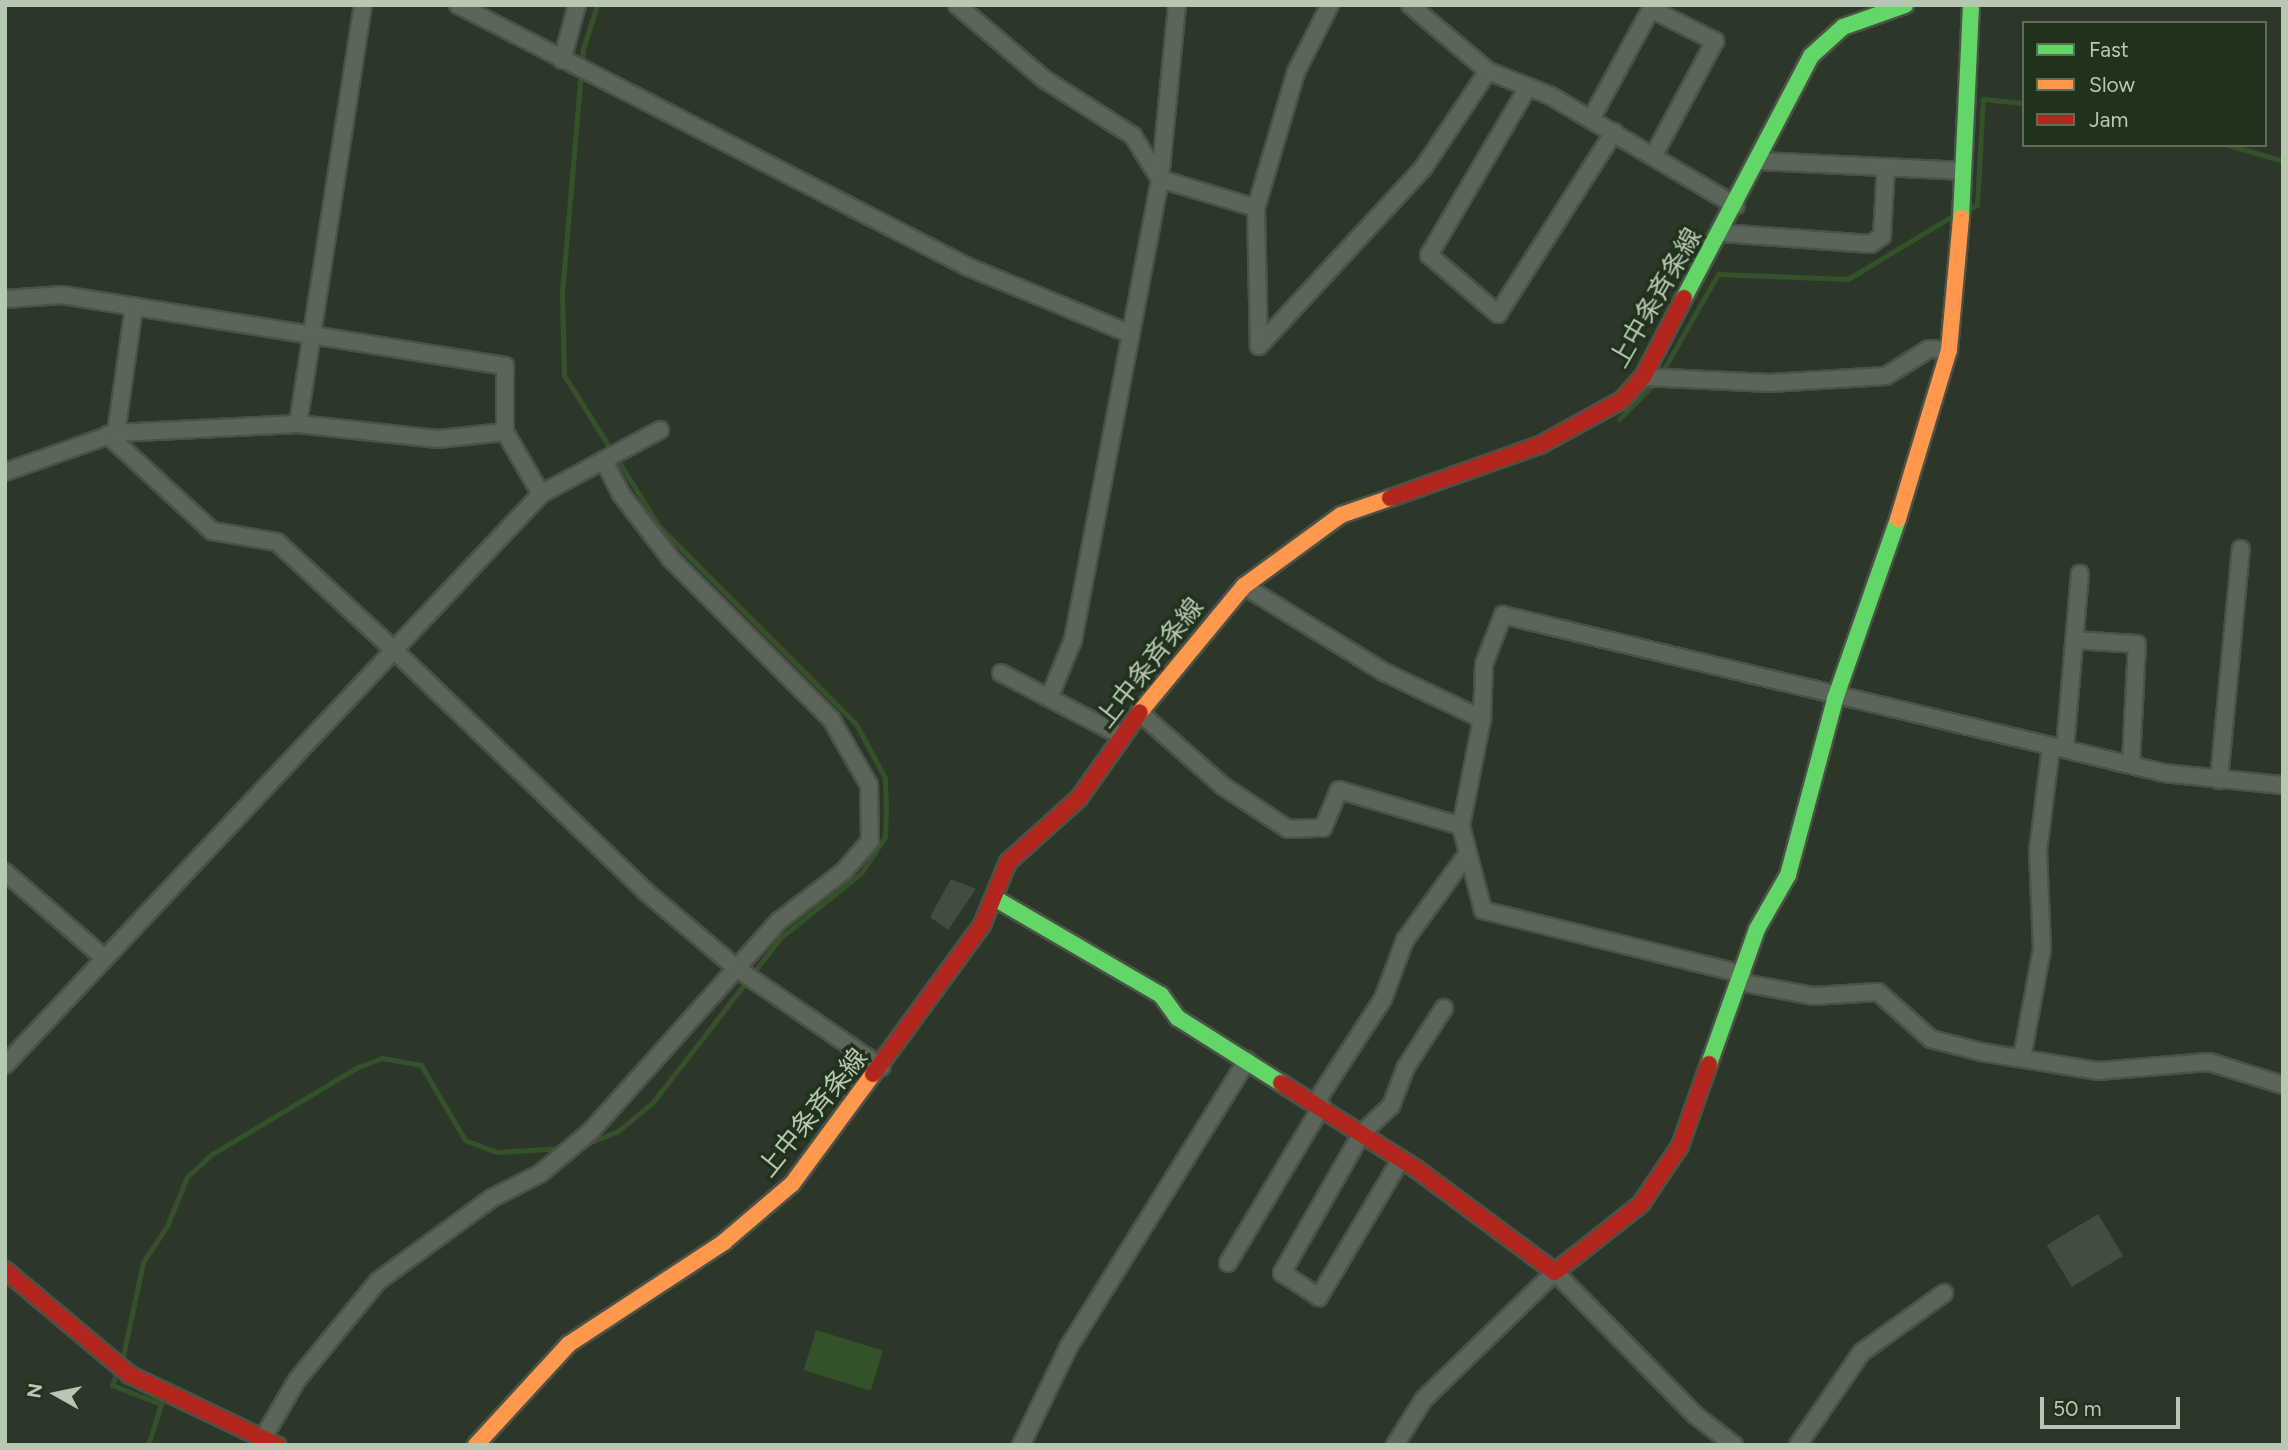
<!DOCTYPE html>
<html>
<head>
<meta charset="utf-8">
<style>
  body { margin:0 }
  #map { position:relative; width:2288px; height:1450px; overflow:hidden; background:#2d3729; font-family:Figtree,"Noto Sans JP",sans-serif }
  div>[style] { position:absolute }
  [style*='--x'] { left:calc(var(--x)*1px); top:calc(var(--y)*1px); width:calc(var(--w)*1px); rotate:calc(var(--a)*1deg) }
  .water>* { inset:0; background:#34522a; transform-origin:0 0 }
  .stream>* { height:5px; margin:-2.5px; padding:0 2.5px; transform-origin:2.5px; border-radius:2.5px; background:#34522a }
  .building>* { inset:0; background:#424c3f; transform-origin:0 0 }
  .roads { filter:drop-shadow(2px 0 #4a5247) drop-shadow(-2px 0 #4a5247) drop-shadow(0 2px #4a5247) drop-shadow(0 -2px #4a5247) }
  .street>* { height:16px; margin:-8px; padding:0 8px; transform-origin:8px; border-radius:8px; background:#5c6559 }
  .fast>* { height:16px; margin:-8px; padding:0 8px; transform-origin:8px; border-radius:8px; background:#63d668 }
  .slow>* { height:16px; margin:-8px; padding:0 8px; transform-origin:8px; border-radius:8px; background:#ff974d }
  .jam>* { height:16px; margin:-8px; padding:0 8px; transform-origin:8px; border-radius:8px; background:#b3261e }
  span { translate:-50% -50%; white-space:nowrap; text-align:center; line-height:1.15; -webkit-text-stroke:7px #21321c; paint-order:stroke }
  .street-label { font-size:26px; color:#b7c8b2 }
  .frame { position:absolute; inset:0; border:7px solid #b7c8b2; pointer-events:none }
  .legend { position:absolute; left:2022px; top:21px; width:245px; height:126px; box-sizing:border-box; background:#21321c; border:2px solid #5d6e58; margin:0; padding:9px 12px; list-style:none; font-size:21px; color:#b7c8b2 }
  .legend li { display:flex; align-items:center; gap:14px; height:35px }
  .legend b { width:35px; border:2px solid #5d6e58 }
  .north { position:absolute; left:21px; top:1359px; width:70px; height:70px; -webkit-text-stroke:5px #21321c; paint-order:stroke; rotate:279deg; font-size:19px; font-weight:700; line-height:28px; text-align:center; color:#b7c8b2 }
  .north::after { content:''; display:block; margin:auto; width:24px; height:32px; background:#b7c8b2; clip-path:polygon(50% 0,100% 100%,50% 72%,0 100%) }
  .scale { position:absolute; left:2040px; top:1397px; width:140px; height:32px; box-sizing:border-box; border:4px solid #b7c8b2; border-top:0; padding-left:9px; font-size:21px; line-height:24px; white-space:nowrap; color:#b7c8b2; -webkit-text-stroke:5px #21321c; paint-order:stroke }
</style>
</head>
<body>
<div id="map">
  <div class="water">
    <div style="left:816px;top:1330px;width:70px;height:42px;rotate:17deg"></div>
  </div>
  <div class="stream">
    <div style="--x:2228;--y:145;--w:57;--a:16.2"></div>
    <div style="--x:1966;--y:210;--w:12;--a:-24"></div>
    <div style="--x:1977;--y:205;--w:106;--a:-86.8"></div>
    <div style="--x:1983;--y:99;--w:41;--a:5.6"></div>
    <div style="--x:1661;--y:374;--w:115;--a:-60.3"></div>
    <div style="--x:1718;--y:274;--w:130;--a:2.2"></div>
    <div style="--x:1848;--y:279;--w:124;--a:-31.1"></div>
    <div style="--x:1619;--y:419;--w:52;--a:-45"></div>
    <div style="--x:574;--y:1149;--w:48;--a:-22.2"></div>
    <div style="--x:618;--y:1131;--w:45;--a:-39.6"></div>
    <div style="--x:653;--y:1102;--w:207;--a:-52.2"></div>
    <div style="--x:780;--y:938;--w:104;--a:-38.7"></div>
    <div style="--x:861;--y:873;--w:43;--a:-56.3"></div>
    <div style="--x:885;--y:837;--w:27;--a:-88"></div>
    <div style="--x:886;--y:810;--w:32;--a:-92"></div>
    <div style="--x:885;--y:778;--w:61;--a:-118.2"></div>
    <div style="--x:856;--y:724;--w:279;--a:-134.9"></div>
    <div style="--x:659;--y:526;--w:178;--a:-122.2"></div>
    <div style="--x:564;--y:375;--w:82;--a:-91.4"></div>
    <div style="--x:562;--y:293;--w:245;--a:-85.1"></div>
    <div style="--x:583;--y:49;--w:46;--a:-72.3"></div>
    <div style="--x:122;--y:1361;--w:101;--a:-78"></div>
    <div style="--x:143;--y:1262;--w:43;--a:-56.3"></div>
    <div style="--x:167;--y:1226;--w:53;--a:-67.8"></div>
    <div style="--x:187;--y:1177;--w:34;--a:-43"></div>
    <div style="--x:212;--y:1154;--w:168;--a:-30.8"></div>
    <div style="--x:356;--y:1068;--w:28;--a:-21"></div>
    <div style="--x:382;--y:1058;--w:40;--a:10"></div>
    <div style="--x:421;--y:1065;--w:87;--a:59.6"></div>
    <div style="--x:465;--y:1140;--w:34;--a:21"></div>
    <div style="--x:497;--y:1152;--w:67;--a:-3.4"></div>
    <div style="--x:117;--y:1373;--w:13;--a:113"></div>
    <div style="--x:112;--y:1385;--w:53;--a:21.2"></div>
    <div style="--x:161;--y:1404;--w:43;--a:107.6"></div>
  </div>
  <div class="building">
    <div style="clip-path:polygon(951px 879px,976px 889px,948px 930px,930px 917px)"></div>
    <div style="left:2098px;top:1214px;width:49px;height:60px;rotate:59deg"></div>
  </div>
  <div class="roads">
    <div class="street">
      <div style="--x:458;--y:5;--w:573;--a:27.19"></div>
      <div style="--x:968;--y:267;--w:173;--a:22.4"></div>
      <div style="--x:957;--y:5;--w:114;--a:40.4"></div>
      <div style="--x:1044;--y:79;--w:106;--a:32.6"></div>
      <div style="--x:1133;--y:136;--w:51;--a:57.9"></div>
      <div style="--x:1160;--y:179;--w:100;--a:16.8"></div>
      <div style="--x:1256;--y:208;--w:138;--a:88.8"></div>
      <div style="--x:1410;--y:5;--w:102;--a:40.2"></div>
      <div style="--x:1488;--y:71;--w:68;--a:21.6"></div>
      <div style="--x:1551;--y:96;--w:215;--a:30.7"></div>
      <div style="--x:562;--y:60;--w:57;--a:-74.7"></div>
      <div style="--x:1528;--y:87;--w:195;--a:120.5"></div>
      <div style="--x:1429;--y:255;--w:91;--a:40.5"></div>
      <div style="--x:1498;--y:314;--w:216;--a:-57.5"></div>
      <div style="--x:1591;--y:119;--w:125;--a:-61.4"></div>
      <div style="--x:1651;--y:9;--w:72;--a:26.6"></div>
      <div style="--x:1715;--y:41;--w:129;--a:118.2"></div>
      <div style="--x:1758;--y:161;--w:204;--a:2.8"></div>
      <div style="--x:1256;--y:208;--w:142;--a:-73.6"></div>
      <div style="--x:1296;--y:72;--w:75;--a:-63.1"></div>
      <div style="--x:1722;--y:233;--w:149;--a:4.2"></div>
      <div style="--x:1871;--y:244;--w:14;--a:-36"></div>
      <div style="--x:1882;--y:236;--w:69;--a:-86.7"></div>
      <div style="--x:5;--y:299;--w:57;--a:-4"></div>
      <div style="--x:62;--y:295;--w:449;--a:9.1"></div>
      <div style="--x:505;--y:366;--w:66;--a:90"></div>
      <div style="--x:505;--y:432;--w:72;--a:59.9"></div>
      <div style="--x:541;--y:494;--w:214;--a:133.3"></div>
      <div style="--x:394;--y:650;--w:348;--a:43.8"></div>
      <div style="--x:645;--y:891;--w:119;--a:40.2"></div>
      <div style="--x:736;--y:968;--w:176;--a:34.3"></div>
      <div style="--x:1259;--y:346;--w:243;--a:-47.3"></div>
      <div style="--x:1424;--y:167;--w:115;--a:-56.3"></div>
      <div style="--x:1643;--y:377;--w:127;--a:2.7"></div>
      <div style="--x:1770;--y:383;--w:116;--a:-3.5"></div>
      <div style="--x:1886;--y:376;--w:51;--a:-32.1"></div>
      <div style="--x:1929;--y:349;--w:20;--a:3"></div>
      <div style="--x:298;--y:424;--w:424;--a:-81.2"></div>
      <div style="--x:116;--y:433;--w:128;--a:-81.9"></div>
      <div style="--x:5;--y:472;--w:118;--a:-19.4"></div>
      <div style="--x:116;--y:433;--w:182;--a:-2.8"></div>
      <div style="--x:298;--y:424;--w:141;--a:6.1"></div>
      <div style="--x:438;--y:439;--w:67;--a:-6"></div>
      <div style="--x:541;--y:494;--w:135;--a:-28.3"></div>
      <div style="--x:1244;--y:586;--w:164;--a:31.6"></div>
      <div style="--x:1384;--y:672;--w:109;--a:25.6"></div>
      <div style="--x:2074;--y:640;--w:63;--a:3.6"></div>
      <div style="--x:2137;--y:644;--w:120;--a:92.9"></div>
      <div style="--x:1001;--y:673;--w:136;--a:27.5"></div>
      <div style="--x:1050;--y:696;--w:61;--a:-67.7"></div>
      <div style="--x:1073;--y:640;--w:469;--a:-79.3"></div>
      <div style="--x:1160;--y:179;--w:175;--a:-84.4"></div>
      <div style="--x:1139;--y:712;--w:112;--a:41.4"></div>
      <div style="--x:1223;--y:786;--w:78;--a:33.5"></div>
      <div style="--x:1288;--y:829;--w:35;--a:-2"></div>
      <div style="--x:1323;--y:828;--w:41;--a:-67.2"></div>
      <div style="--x:1339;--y:790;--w:127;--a:16.4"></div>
      <div style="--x:2065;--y:748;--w:175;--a:-85.1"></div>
      <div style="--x:2219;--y:780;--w:232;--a:-84.6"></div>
      <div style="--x:5;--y:872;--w:130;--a:40.9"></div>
      <div style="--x:1743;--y:974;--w:268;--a:-166.2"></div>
      <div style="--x:1483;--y:910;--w:87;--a:-104.7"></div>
      <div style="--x:1461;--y:826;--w:109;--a:-78.9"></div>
      <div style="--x:1482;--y:719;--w:55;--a:-87.9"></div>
      <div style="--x:1484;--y:664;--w:53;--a:-68.8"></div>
      <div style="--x:1503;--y:615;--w:680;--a:13.44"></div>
      <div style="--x:2164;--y:773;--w:120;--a:5.8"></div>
      <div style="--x:1739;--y:982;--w:75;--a:10.7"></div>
      <div style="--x:1813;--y:996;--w:65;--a:-3.5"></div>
      <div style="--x:1878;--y:992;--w:71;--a:41.6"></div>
      <div style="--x:1931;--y:1039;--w:52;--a:14.6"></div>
      <div style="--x:1981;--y:1052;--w:119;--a:9.2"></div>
      <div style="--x:2098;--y:1071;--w:111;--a:-4.6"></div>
      <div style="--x:2209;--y:1062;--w:77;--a:17.3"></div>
      <div style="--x:2022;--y:1057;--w:110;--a:-79.5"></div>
      <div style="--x:2042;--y:949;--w:98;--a:-92.3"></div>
      <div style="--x:2038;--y:851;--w:106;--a:-82.9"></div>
      <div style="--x:5;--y:1065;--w:569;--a:-46.85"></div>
      <div style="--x:394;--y:650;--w:159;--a:-137.3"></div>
      <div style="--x:277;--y:542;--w:66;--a:-170.4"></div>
      <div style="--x:212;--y:531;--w:142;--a:-137.3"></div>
      <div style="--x:1316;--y:1102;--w:123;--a:-57"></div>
      <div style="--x:1383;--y:999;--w:63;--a:-69.6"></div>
      <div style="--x:1405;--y:940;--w:102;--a:-54.1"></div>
      <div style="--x:1401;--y:1159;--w:161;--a:120.7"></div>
      <div style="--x:1319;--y:1297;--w:44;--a:-147"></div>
      <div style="--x:1282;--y:1273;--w:161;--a:-60.3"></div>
      <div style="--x:1362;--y:1133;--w:40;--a:-43"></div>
      <div style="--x:1391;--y:1106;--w:42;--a:-69"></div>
      <div style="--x:1406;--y:1067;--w:70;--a:-57.2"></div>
      <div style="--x:1228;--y:1263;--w:183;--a:-59.1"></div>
      <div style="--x:263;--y:1438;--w:67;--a:-59.6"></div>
      <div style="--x:297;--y:1380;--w:128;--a:-50.7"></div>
      <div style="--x:378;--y:1281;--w:141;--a:-36.1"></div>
      <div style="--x:492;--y:1198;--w:55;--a:-27"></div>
      <div style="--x:541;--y:1173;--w:65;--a:-40"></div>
      <div style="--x:591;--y:1131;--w:282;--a:-48.2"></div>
      <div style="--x:779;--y:921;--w:82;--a:-37.6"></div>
      <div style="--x:844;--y:871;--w:40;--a:-49"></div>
      <div style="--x:870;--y:841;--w:56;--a:-91"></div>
      <div style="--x:869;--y:785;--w:76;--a:-119.9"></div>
      <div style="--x:831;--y:719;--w:226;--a:-135"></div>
      <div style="--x:671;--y:559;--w:82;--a:-127.6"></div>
      <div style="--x:621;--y:494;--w:38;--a:-117"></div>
      <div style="--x:1021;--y:1445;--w:108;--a:-64.1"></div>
      <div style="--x:1068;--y:1348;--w:339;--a:-58.1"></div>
      <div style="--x:1395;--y:1445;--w:54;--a:-57.8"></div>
      <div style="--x:1424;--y:1399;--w:182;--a:-44.1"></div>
      <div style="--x:1555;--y:1272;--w:200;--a:45.6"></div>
      <div style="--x:1695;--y:1415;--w:49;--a:37.6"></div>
      <div style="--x:1798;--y:1445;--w:113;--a:-55.5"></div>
      <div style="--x:1862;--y:1352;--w:101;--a:-35.7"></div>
    </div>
    <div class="fast">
      <div style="--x:1961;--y:218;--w:213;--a:-87.3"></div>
      <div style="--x:1684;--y:298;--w:273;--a:-62.3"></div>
      <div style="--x:1811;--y:56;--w:43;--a:-42.2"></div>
      <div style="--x:1843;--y:27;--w:66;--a:-19.5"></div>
      <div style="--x:996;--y:899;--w:191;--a:30.2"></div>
      <div style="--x:1161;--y:995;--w:29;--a:54"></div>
      <div style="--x:1178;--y:1018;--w:122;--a:32.3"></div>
      <div style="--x:1709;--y:1064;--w:143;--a:-70.4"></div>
      <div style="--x:1757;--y:929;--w:62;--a:-60.1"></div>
      <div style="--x:1788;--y:875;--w:182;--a:-75"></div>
      <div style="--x:1835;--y:699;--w:191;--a:-70.7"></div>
    </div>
    <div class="slow">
      <div style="--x:1898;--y:519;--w:177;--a:-73.2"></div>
      <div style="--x:1949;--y:350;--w:133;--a:-84.8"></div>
      <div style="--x:1140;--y:712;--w:163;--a:-50.5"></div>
      <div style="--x:1244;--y:586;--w:120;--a:-36.2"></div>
      <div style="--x:1341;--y:515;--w:52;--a:-19.1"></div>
      <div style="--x:476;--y:1445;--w:137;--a:-47.4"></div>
      <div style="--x:569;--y:1344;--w:186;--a:-33.3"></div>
      <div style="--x:724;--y:1242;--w:89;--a:-40.5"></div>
      <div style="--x:792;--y:1184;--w:137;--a:-53.6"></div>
    </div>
    <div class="jam">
      <div style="--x:1390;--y:498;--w:159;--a:-19.5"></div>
      <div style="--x:1540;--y:445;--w:94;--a:-28.8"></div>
      <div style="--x:1622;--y:400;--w:31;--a:-48"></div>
      <div style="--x:1643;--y:377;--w:89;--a:-62.6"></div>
      <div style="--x:873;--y:1074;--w:185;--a:-53.8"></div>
      <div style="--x:982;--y:925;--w:68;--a:-67.6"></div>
      <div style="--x:1008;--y:862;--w:96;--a:-42"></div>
      <div style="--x:1079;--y:798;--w:105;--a:-54.7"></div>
      <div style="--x:1281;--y:1083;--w:159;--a:32.4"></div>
      <div style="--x:1415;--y:1168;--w:174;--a:36.6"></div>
      <div style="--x:1555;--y:1272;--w:110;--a:-38.3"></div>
      <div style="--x:1641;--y:1204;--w:70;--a:-56.1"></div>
      <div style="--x:1680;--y:1146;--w:87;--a:-70.5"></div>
      <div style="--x:5;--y:1270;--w:163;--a:40"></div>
      <div style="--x:130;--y:1375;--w:163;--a:25.5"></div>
    </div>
  </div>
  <div class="street-label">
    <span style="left:1656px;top:298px;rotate:-60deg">上中条斉条線</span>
    <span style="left:1150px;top:663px;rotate:-52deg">上中条斉条線</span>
    <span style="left:813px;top:1113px;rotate:-51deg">上中条斉条線</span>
  </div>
  <div class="frame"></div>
  <ul class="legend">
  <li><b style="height:9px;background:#63d668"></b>Fast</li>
  <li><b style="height:9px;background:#ff974d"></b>Slow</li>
  <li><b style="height:9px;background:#b3261e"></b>Jam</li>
  </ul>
  <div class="north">N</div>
  <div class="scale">50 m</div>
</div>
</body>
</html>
